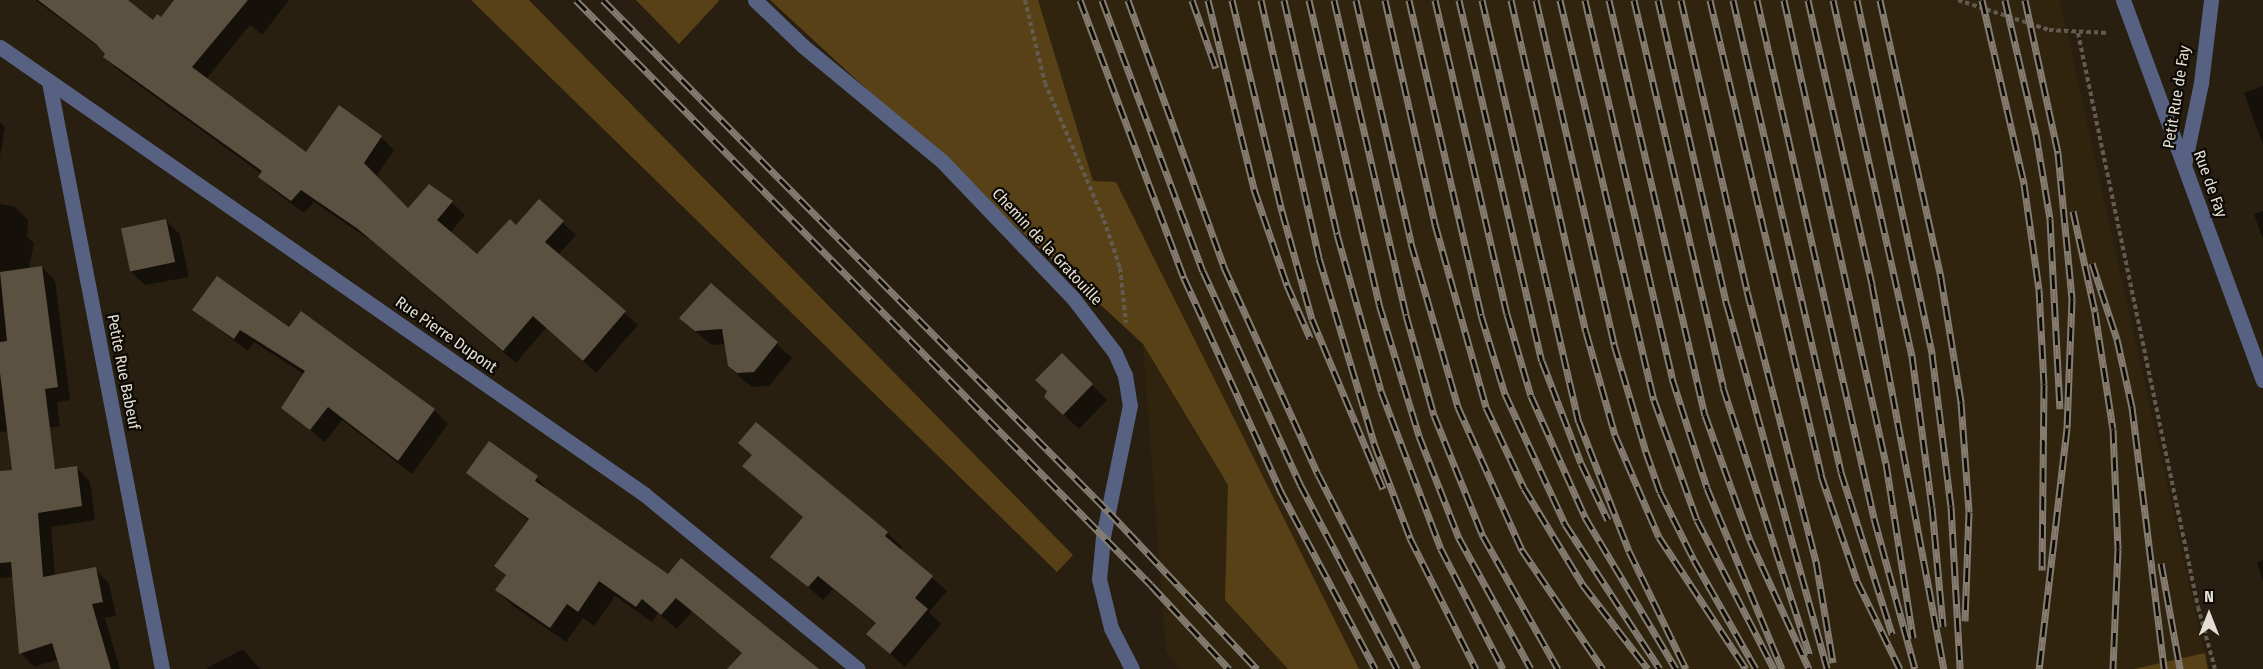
<!DOCTYPE html>
<html>
<head>
<meta charset="utf-8">
<style>
  body { margin:0 }
  #map { position:relative; width:2263px; height:669px; overflow:hidden; background:#281f11; font-family:"Fira Sans Condensed",sans-serif }
  div>[style] { position:absolute }
  [style*='--x'] { left:calc(var(--x)*1px); top:calc(var(--y)*1px); width:calc(var(--w)*1px); rotate:calc(var(--a)*1deg) }
  .built>* { inset:0; background:#30240f }
  .green>* { inset:0; background:#584116 }
  .shadow>* { inset:0; background:#0007 }
  .building>* { inset:0; background:#5b5141; transform-origin:0 0 }
  .path>* { height:4px; margin-top:-2px; transform-origin:0; background:repeating-linear-gradient(90deg,#635b4f 0 4.5px,transparent 0 7.5px) }
  .street>* { height:15px; margin:-7.5px; padding:0 7.5px; transform-origin:7.5px; border-radius:7.5px; background:#576283 }
  .rail>* { height:7px; margin-top:-3.5px; transform-origin:0; background:repeating-linear-gradient(90deg,#0d0a05 0 14px,#857d71 0 28px); box-sizing:border-box; border-block:2px solid #857d71 }
  span { translate:-50% -50%; white-space:nowrap; text-align:center; line-height:1.15; -webkit-text-stroke:4.5px #0d0a05; paint-order:stroke }
  .street-label { font-size:16px; color:#e4ded4 }
  .north { position:absolute; left:2179px; top:585px; width:60px; height:60px; -webkit-text-stroke:4px #0d0a05; paint-order:stroke; rotate:0deg; font-size:16px; font-weight:700; line-height:24px; text-align:center; color:#e4ded4 }
  .north::after { content:''; display:block; margin:auto; width:21px; height:27px; background:#e4ded4; clip-path:polygon(50% 0,100% 100%,50% 72%,0 100%) }
</style>
</head>
<body>
<div id="map">
  <div class="built">
    <div style="clip-path:polygon(997px 0,2060px 0,2208px 669px,1180px 669px,1166px 651px,1143px 344px)"></div>
  </div>
  <div class="green">
    <div style="clip-path:polygon(471px 0,529px 0,1073px 555px,1057px 572px)"></div>
    <div style="clip-path:polygon(636px 0,718px 0,719px 1px,679px 44px)"></div>
    <div style="clip-path:polygon(770px 0,1038px 0,1093px 181px,1116px 182px,1359px 669px,1288px 669px,1225px 600px,1228px 485px,1143px 344px)"></div>
    <div style="clip-path:polygon(2205px 653px,2208px 669px,2134px 669px)"></div>
  </div>
  <div class="shadow">
    <div style="clip-path:polygon(35px 0,126px 0,153px 22px,161px 19px,176px 0,289px 0,262px 35px,250px 25px,206px 79px,307px 154px,381px 137px,394px 150px,376px 177px,408px 210px,429px 186px,452px 202px,465px 215px,450px 233px,477px 256px,516px 227px,539px 201px,576px 235px,558px 255px,638px 325px,596px 373px,546px 328px,516px 363px,373px 242px,314px 202px,304px 213px,273px 190px,260px 177px,262px 174px,118px 70px,105px 57px,105px 52px)"></div>
    <div style="clip-path:polygon(2263px 86px,2263px 145px,2244px 93px)"></div>
    <div style="clip-path:polygon(0 122px,5px 127px,0 157px)"></div>
    <div style="clip-path:polygon(0 204px,15px 207px,28px 220px,27px 236px,34px 243px,29px 269px,42px 267px,55px 281px,70px 400px,57px 402px,60px 426px,0 432px)"></div>
    <div style="clip-path:polygon(2263px 211px,2263px 239px,2254px 214px)"></div>
    <div style="clip-path:polygon(166px 220px,180px 235px,189px 277px,145px 285px,130px 271px)"></div>
    <div style="clip-path:polygon(711px 285px,792px 358px,769px 386px,753px 387px,744px 381px,729px 366px,726px 344px,711px 345px,681px 318px)"></div>
    <div style="clip-path:polygon(194px 310px,434px 410px,448px 424px,412px 474px,342px 420px,325px 442px,283px 408px,305px 375px,254px 342px,248px 351px)"></div>
    <div style="clip-path:polygon(1062px 355px,1107px 400px,1079px 429px,1046px 397px)"></div>
    <div style="clip-path:polygon(489px 443px,537px 478px,552px 495px,668px 576px,813px 669px,729px 669px,743px 654px,692px 612px,677px 629px,658px 613px,652px 622px,615px 596px,594px 626px,583px 618px,566px 642px,512px 605px,497px 590px,507px 577px,496px 566px,529px 521px,468px 473px)"></div>
    <div style="clip-path:polygon(54px 466px,58px 470px,77px 468px,90px 482px,95px 520px,51px 527px,55px 576px,95px 569px,109px 583px,116px 616px,105px 618px,120px 669px,62px 669px,59px 659px,34px 667px,21px 653px,14px 577px,0 578px,0 473px)"></div>
    <div style="clip-path:polygon(744px 466px,887px 533px,902px 547px,900px 550px,947px 591px,929px 612px,941px 624px,905px 667px,868px 634px,877px 624px,833px 589px,823px 600px,772px 556px,804px 518px)"></div>
    <div style="clip-path:polygon(2263px 560px,2263px 581px,2257px 562px)"></div>
    <div style="clip-path:polygon(243px 649px,260px 669px,208px 669px,207px 668px)"></div>
  </div>
  <div class="building">
    <div style="clip-path:polygon(38px 0,128px 0,153px 20px,157px 14px,161px 17px,174px 0,248px 0,192px 67px,306px 152px,339px 105px,382px 136px,364px 163px,408px 208px,429px 184px,453px 201px,437px 220px,477px 254px,510px 219px,516px 225px,539px 199px,564px 221px,545px 242px,626px 311px,583px 361px,533px 316px,503px 351px,358px 229px,301px 190px,291px 201px,258px 177px,262px 171px,103px 57px,105px 54px,96px 44px)"></div>
    <div style="left:166px;top:219px;width:44px;height:46px;rotate:78deg"></div>
    <div style="clip-path:polygon(42px 266px,58px 387px,45px 389px,55px 469px,77px 466px,82px 506px,38px 513px,43px 577px,96px 567px,103px 602px,92px 604px,111px 669px,60px 669px,52px 643px,19px 654px,11px 562px,0 563px,0 471px,12px 470px,0 373px,0 342px,7px 341px,0 272px)"></div>
    <div style="clip-path:polygon(217px 276px,289px 327px,301px 311px,435px 409px,398px 461px,328px 407px,310px 430px,281px 408px,305px 371px,240px 330px,234px 339px,192px 310px)"></div>
    <div style="clip-path:polygon(711px 283px,778px 342px,754px 372px,737px 373px,728px 366px,722px 329px,695px 331px,679px 318px)"></div>
    <div style="clip-path:polygon(1062px 353px,1093px 384px,1063px 415px,1044px 397px,1047px 391px,1035px 380px)"></div>
    <div style="clip-path:polygon(756px 422px,888px 532px,885px 536px,933px 576px,915px 598px,928px 609px,890px 654px,866px 634px,876px 623px,818px 576px,808px 587px,770px 557px,803px 517px,742px 466px,752px 455px,738px 443px)"></div>
    <div style="clip-path:polygon(489px 441px,538px 476px,535px 481px,668px 574px,681px 558px,819px 669px,727px 669px,742px 653px,676px 598px,661px 615px,642px 599px,636px 607px,599px 581px,578px 612px,567px 604px,550px 628px,495px 590px,506px 575px,494px 566px,529px 519px,466px 473px)"></div>
  </div>
  <div class="path">
    <div style="--x:1025;--y:0;--w:85;--a:76.5"></div>
    <div style="--x:1045;--y:83;--w:149;--a:66.7"></div>
    <div style="--x:1104;--y:220;--w:51;--a:71.6"></div>
    <div style="--x:1120;--y:268;--w:55;--a:83.8"></div>
    <div style="--x:1958;--y:0;--w:96;--a:18.2"></div>
    <div style="--x:2049;--y:30;--w:59;--a:2.9"></div>
    <div style="--x:2078;--y:33;--w:586;--a:78.19"></div>
    <div style="--x:2198;--y:607;--w:64;--a:74.7"></div>
  </div>
  <div class="street">
    <div style="--x:755;--y:0;--w:66;--a:43.8"></div>
    <div style="--x:803;--y:46;--w:180;--a:39.6"></div>
    <div style="--x:942;--y:161;--w:190;--a:46.3"></div>
    <div style="--x:1073;--y:298;--w:69;--a:52.6"></div>
    <div style="--x:1115;--y:353;--w:24;--a:66"></div>
    <div style="--x:1125;--y:375;--w:30;--a:81"></div>
    <div style="--x:1130;--y:405;--w:135;--a:101.6"></div>
    <div style="--x:1103;--y:537;--w:42;--a:95.4"></div>
    <div style="--x:1099;--y:579;--w:50;--a:76.2"></div>
    <div style="--x:1111;--y:628;--w:46;--a:62.9"></div>
    <div style="--x:2123;--y:0;--w:405;--a:69.8"></div>
    <div style="--x:0;--y:47;--w:784;--a:34.76"></div>
    <div style="--x:644;--y:494;--w:276;--a:39.3"></div>
    <div style="--x:49;--y:82;--w:598;--a:79.1"></div>
    <div style="--x:2184;--y:165;--w:84;--a:-78.3"></div>
    <div style="--x:2201;--y:83;--w:84;--a:-83.1"></div>
  </div>
  <div class="rail">
    <div style="--x:576;--y:0;--w:820;--a:45.49"></div>
    <div style="--x:1151;--y:585;--w:115;--a:47.1"></div>
    <div style="--x:603;--y:0;--w:720;--a:45.34"></div>
    <div style="--x:1109;--y:512;--w:216;--a:46.7"></div>
    <div style="--x:1080;--y:0;--w:297;--a:69.5"></div>
    <div style="--x:1184;--y:278;--w:233;--a:65.6"></div>
    <div style="--x:1280;--y:490;--w:203;--a:62"></div>
    <div style="--x:1102;--y:0;--w:289;--a:69.6"></div>
    <div style="--x:1203;--y:271;--w:234;--a:65.5"></div>
    <div style="--x:1300;--y:484;--w:209;--a:62.3"></div>
    <div style="--x:1128;--y:0;--w:284;--a:70.2"></div>
    <div style="--x:1224;--y:267;--w:227;--a:65.6"></div>
    <div style="--x:1318;--y:474;--w:219;--a:62.9"></div>
    <div style="--x:1192;--y:0;--w:72;--a:70.6"></div>
    <div style="--x:1208;--y:0;--w:195;--a:76.3"></div>
    <div style="--x:1254;--y:189;--w:102;--a:71"></div>
    <div style="--x:1287;--y:285;--w:58;--a:66.5"></div>
    <div style="--x:1232;--y:0;--w:217;--a:76.7"></div>
    <div style="--x:1282;--y:211;--w:112;--a:74.5"></div>
    <div style="--x:1312;--y:319;--w:184;--a:67.3"></div>
    <div style="--x:1261;--y:0;--w:264;--a:77.3"></div>
    <div style="--x:1319;--y:258;--w:193;--a:73.4"></div>
    <div style="--x:1374;--y:443;--w:102;--a:69.2"></div>
    <div style="--x:1410;--y:538;--w:147;--a:63.3"></div>
    <div style="--x:1284;--y:0;--w:240;--a:77.2"></div>
    <div style="--x:1337;--y:234;--w:163;--a:74.3"></div>
    <div style="--x:1381;--y:391;--w:169;--a:69.2"></div>
    <div style="--x:1441;--y:549;--w:135;--a:62.7"></div>
    <div style="--x:1309;--y:0;--w:312;--a:77"></div>
    <div style="--x:1379;--y:304;--w:138;--a:73.1"></div>
    <div style="--x:1419;--y:436;--w:110;--a:68.6"></div>
    <div style="--x:1459;--y:538;--w:149;--a:61.2"></div>
    <div style="--x:1334;--y:0;--w:323;--a:77.1"></div>
    <div style="--x:1406;--y:315;--w:104;--a:74.4"></div>
    <div style="--x:1434;--y:415;--w:131;--a:68"></div>
    <div style="--x:1483;--y:536;--w:153;--a:60.6"></div>
    <div style="--x:1356;--y:0;--w:249;--a:77.2"></div>
    <div style="--x:1411;--y:243;--w:171;--a:74"></div>
    <div style="--x:1458;--y:407;--w:157;--a:65.9"></div>
    <div style="--x:1522;--y:550;--w:144;--a:55.8"></div>
    <div style="--x:1385;--y:0;--w:230;--a:77.4"></div>
    <div style="--x:1435;--y:224;--w:190;--a:74.4"></div>
    <div style="--x:1486;--y:407;--w:89;--a:64.9"></div>
    <div style="--x:1524;--y:488;--w:114;--a:58.7"></div>
    <div style="--x:1583;--y:585;--w:106;--a:52.3"></div>
    <div style="--x:1409;--y:0;--w:323;--a:77.1"></div>
    <div style="--x:1481;--y:315;--w:83;--a:73.1"></div>
    <div style="--x:1505;--y:394;--w:143;--a:65.2"></div>
    <div style="--x:1565;--y:524;--w:173;--a:56.8"></div>
    <div style="--x:1435;--y:0;--w:322;--a:77.1"></div>
    <div style="--x:1507;--y:314;--w:85;--a:73.7"></div>
    <div style="--x:1531;--y:396;--w:133;--a:65.9"></div>
    <div style="--x:1585;--y:517;--w:177;--a:59.1"></div>
    <div style="--x:1459;--y:0;--w:370;--a:77.1"></div>
    <div style="--x:1542;--y:361;--w:109;--a:69.1"></div>
    <div style="--x:1581;--y:463;--w:63;--a:64.7"></div>
    <div style="--x:1482;--y:0;--w:433;--a:77.1"></div>
    <div style="--x:1579;--y:422;--w:138;--a:68.8"></div>
    <div style="--x:1629;--y:551;--w:131;--a:64.2"></div>
    <div style="--x:1511;--y:0;--w:340;--a:77.3"></div>
    <div style="--x:1586;--y:332;--w:107;--a:74.3"></div>
    <div style="--x:1615;--y:435;--w:111;--a:66.7"></div>
    <div style="--x:1659;--y:537;--w:158;--a:56.6"></div>
    <div style="--x:1536;--y:0;--w:353;--a:77.2"></div>
    <div style="--x:1614;--y:344;--w:113;--a:73.5"></div>
    <div style="--x:1646;--y:452;--w:42;--a:70.7"></div>
    <div style="--x:1660;--y:492;--w:76;--a:63.4"></div>
    <div style="--x:1694;--y:560;--w:125;--a:60.4"></div>
    <div style="--x:1560;--y:0;--w:411;--a:76.8"></div>
    <div style="--x:1654;--y:400;--w:127;--a:70.3"></div>
    <div style="--x:1697;--y:520;--w:168;--a:62.7"></div>
    <div style="--x:1585;--y:0;--w:388;--a:77"></div>
    <div style="--x:1672;--y:378;--w:115;--a:72.3"></div>
    <div style="--x:1707;--y:488;--w:196;--a:67.5"></div>
    <div style="--x:1609;--y:0;--w:426;--a:77"></div>
    <div style="--x:1705;--y:415;--w:133;--a:70.2"></div>
    <div style="--x:1750;--y:540;--w:142;--a:65.4"></div>
    <div style="--x:1634;--y:0;--w:397;--a:77"></div>
    <div style="--x:1723;--y:387;--w:281;--a:72.1"></div>
    <div style="--x:1658;--y:0;--w:313;--a:77.3"></div>
    <div style="--x:1727;--y:305;--w:377;--a:74.6"></div>
    <div style="--x:1681;--y:0;--w:298;--a:77.2"></div>
    <div style="--x:1747;--y:291;--w:279;--a:75.7"></div>
    <div style="--x:1816;--y:561;--w:103;--a:80.5"></div>
    <div style="--x:1710;--y:0;--w:488;--a:76.8"></div>
    <div style="--x:1821;--y:475;--w:112;--a:71.2"></div>
    <div style="--x:1857;--y:581;--w:98;--a:64"></div>
    <div style="--x:1733;--y:0;--w:484;--a:77.1"></div>
    <div style="--x:1841;--y:472;--w:170;--a:72.5"></div>
    <div style="--x:1757;--y:0;--w:531;--a:77.27"></div>
    <div style="--x:1874;--y:518;--w:156;--a:74.8"></div>
    <div style="--x:1784;--y:0;--w:474;--a:77.6"></div>
    <div style="--x:1886;--y:463;--w:177;--a:81.2"></div>
    <div style="--x:1808;--y:0;--w:292;--a:77.3"></div>
    <div style="--x:1872;--y:285;--w:391;--a:79.4"></div>
    <div style="--x:1833;--y:0;--w:365;--a:77.5"></div>
    <div style="--x:1912;--y:356;--w:152;--a:82.5"></div>
    <div style="--x:1932;--y:507;--w:120;--a:84.7"></div>
    <div style="--x:1857;--y:0;--w:362;--a:78"></div>
    <div style="--x:1932;--y:354;--w:153;--a:82.9"></div>
    <div style="--x:1951;--y:506;--w:163;--a:86.8"></div>
    <div style="--x:1880;--y:0;--w:285;--a:77.6"></div>
    <div style="--x:1941;--y:278;--w:126;--a:80.8"></div>
    <div style="--x:1961;--y:402;--w:110;--a:85.8"></div>
    <div style="--x:1969;--y:512;--w:109;--a:92.1"></div>
    <div style="--x:1982;--y:0;--w:189;--a:77.1"></div>
    <div style="--x:2024;--y:184;--w:106;--a:81.9"></div>
    <div style="--x:2039;--y:289;--w:95;--a:87"></div>
    <div style="--x:2044;--y:384;--w:186;--a:90.6"></div>
    <div style="--x:2005;--y:0;--w:138;--a:77"></div>
    <div style="--x:2036;--y:134;--w:86;--a:80.6"></div>
    <div style="--x:2050;--y:219;--w:190;--a:87"></div>
    <div style="--x:2025;--y:0;--w:157;--a:77.8"></div>
    <div style="--x:2058;--y:153;--w:147;--a:84.5"></div>
    <div style="--x:2072;--y:299;--w:129;--a:92.2"></div>
    <div style="--x:2067;--y:428;--w:243;--a:96.6"></div>
    <div style="--x:2073;--y:211;--w:103;--a:77.7"></div>
    <div style="--x:2095;--y:312;--w:118;--a:81.3"></div>
    <div style="--x:2113;--y:429;--w:120;--a:87.6"></div>
    <div style="--x:2118;--y:549;--w:120;--a:92.4"></div>
    <div style="--x:2092;--y:263;--w:80;--a:71.8"></div>
    <div style="--x:2117;--y:339;--w:70;--a:77.6"></div>
    <div style="--x:2132;--y:407;--w:264;--a:83"></div>
    <div style="--x:2161;--y:563;--w:108;--a:79.8"></div>
  </div>
  <div class="street-label">
    <span style="left:2177px;top:97px;rotate:-81deg">Petit Rue de Fay</span>
    <span style="left:2210px;top:184px;rotate:70deg">Rue de Fay</span>
    <span style="left:1047px;top:247px;rotate:47deg">Chemin de la Gratouille</span>
    <span style="left:446px;top:335px;rotate:35deg">Rue Pierre Dupont</span>
    <span style="left:123px;top:372px;rotate:79deg">Petite Rue Babeuf</span>
  </div>
  <div class="north">N</div>
</div>
</body>
</html>
